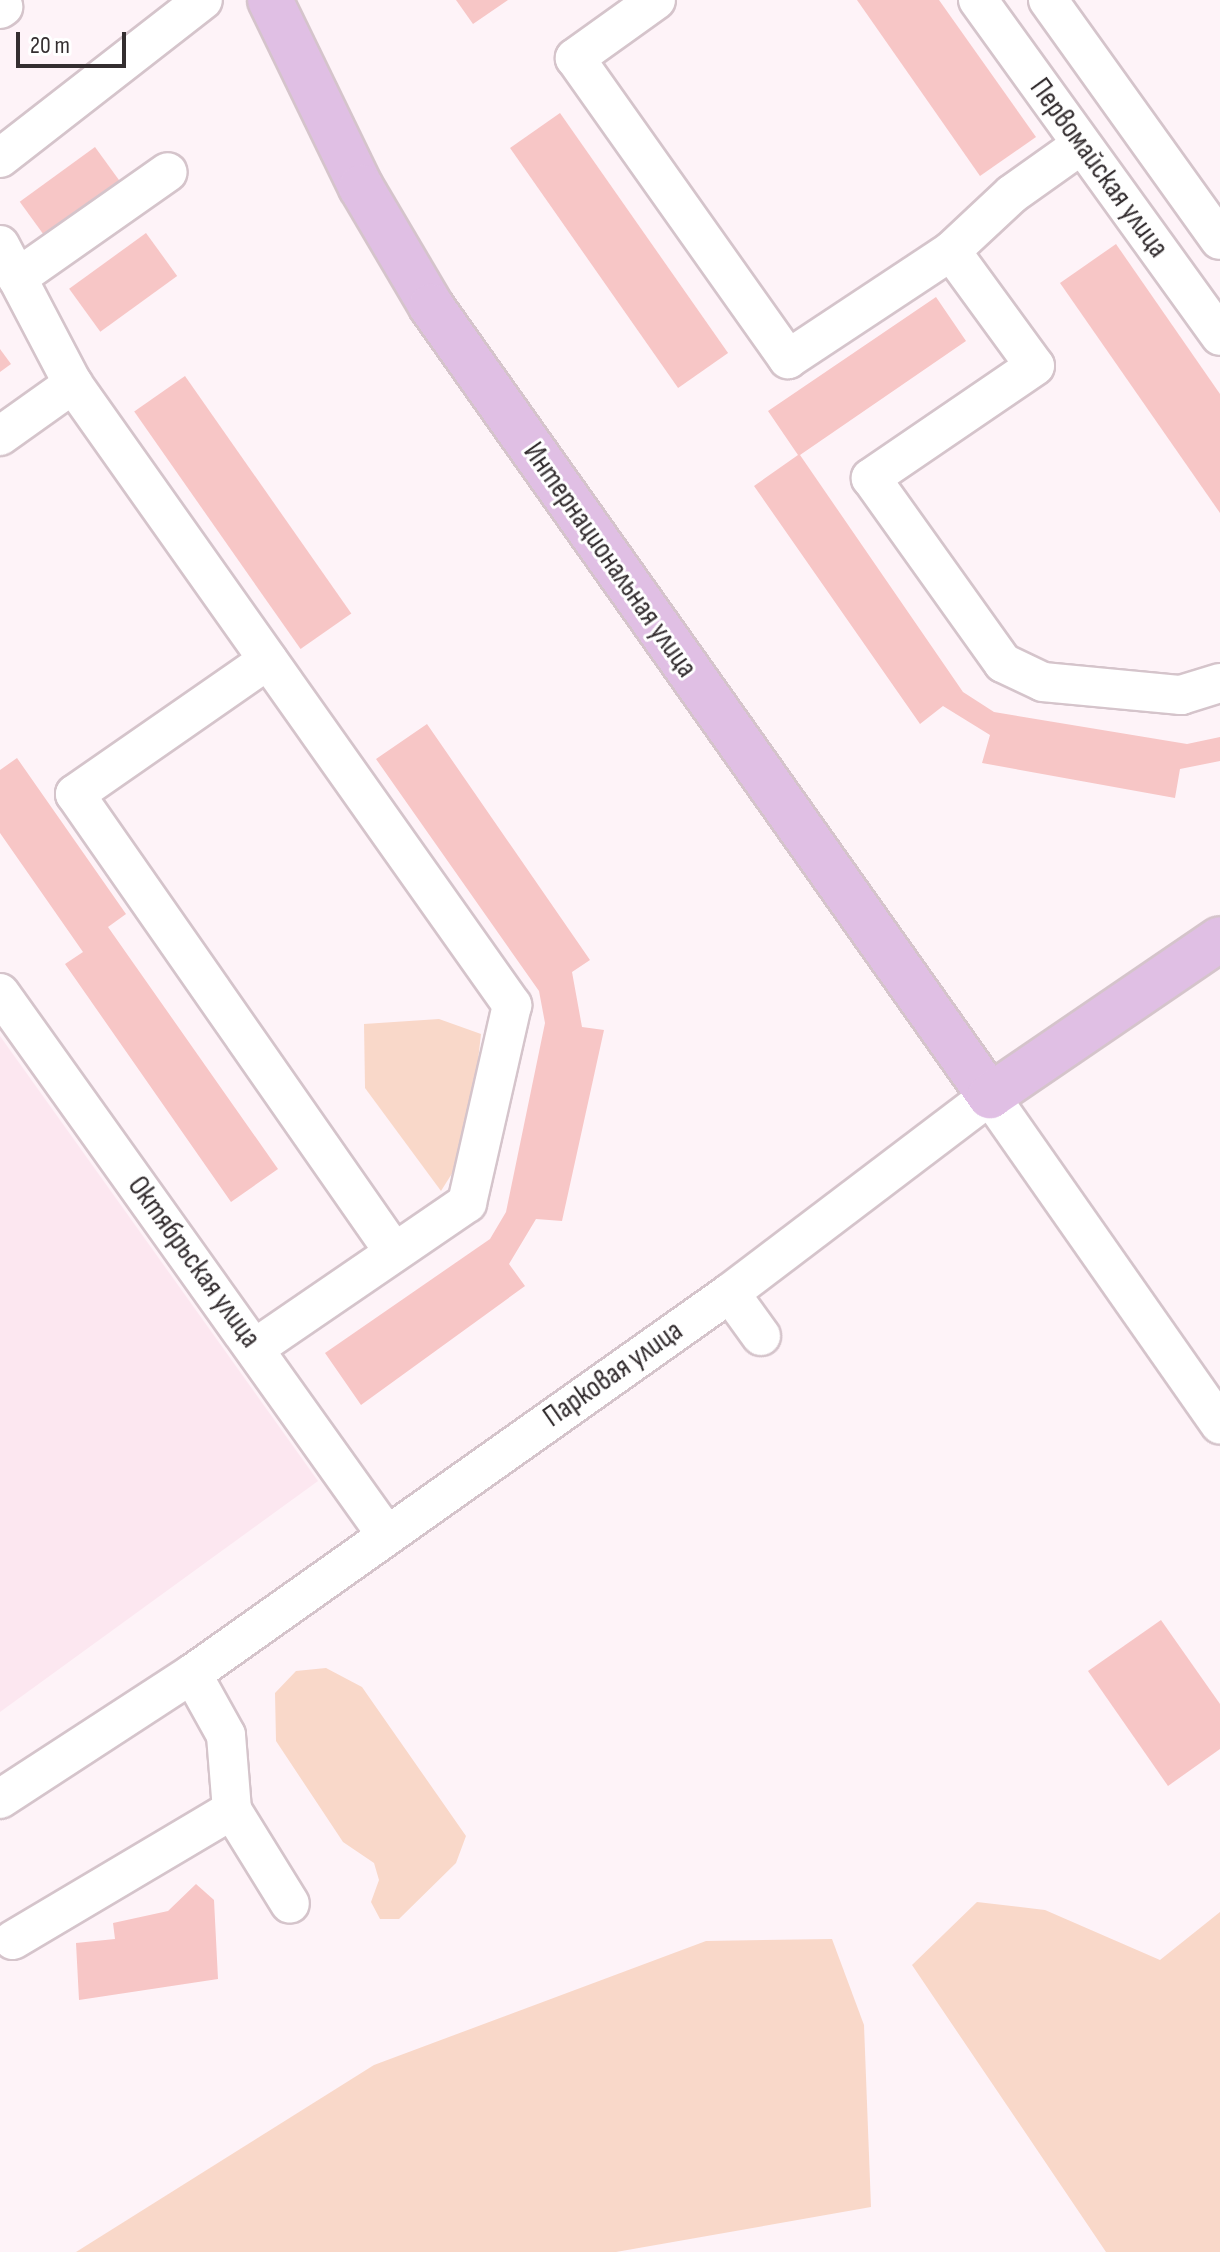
<!DOCTYPE html>
<html>
<head>
<meta charset="utf-8">
<style>
  body { margin:0 }
  #map { position:relative; width:1220px; height:2252px; overflow:hidden; background:#fef3f8; font-family:"Sofia Sans Condensed",sans-serif }
  div>[style] { position:absolute }
  [style*='--x'] { left:calc(var(--x)*1px); top:calc(var(--y)*1px); width:calc(var(--w)*1px); rotate:calc(var(--a)*1deg) }
  .built>* { inset:0; background:#fce7f0 }
  .green>* { inset:0; background:#f9d8c9 }
  .building>* { inset:0; background:#f7c6c6; transform-origin:0 0 }
  .roads { filter:drop-shadow(2px 0 #d5c4cb) drop-shadow(-2px 0 #d5c4cb) drop-shadow(0 2px #d5c4cb) drop-shadow(0 -2px #d5c4cb) }
  .minor>* { height:38px; margin:-19px; padding:0 19px; transform-origin:19px; border-radius:19px; background:#fff }
  .major>* { height:44px; margin:-22px; padding:0 22px; transform-origin:22px; border-radius:22px; background:#e0bfe4 }
  span { translate:-50% -50%; white-space:nowrap; text-align:center; line-height:1.15; -webkit-text-stroke:6px #fff; paint-order:stroke }
  .street-label { font-size:30px; color:#342e30 }
  .scale { position:absolute; left:16px; top:32px; width:110px; height:36px; box-sizing:border-box; border:4px solid #342e30; border-top:0; padding-left:10px; font-size:24px; line-height:28px; white-space:nowrap; color:#342e30; -webkit-text-stroke:6px #fff; paint-order:stroke }
</style>
</head>
<body>
<div id="map">
  <div class="built">
    <div style="clip-path:polygon(0 1036px,318px 1481px,0 1712px)"></div>
  </div>
  <div class="green">
    <div style="clip-path:polygon(439px 1019px,481px 1034px,468px 1148px,441px 1191px,365px 1088px,364px 1024px)"></div>
    <div style="clip-path:polygon(326px 1668px,362px 1687px,466px 1836px,456px 1863px,399px 1919px,380px 1919px,371px 1902px,379px 1880px,374px 1863px,343px 1842px,276px 1741px,275px 1693px,296px 1671px)"></div>
    <div style="clip-path:polygon(977px 1902px,1045px 1910px,1160px 1960px,1220px 1912px,1220px 2252px,1106px 2252px,912px 1965px)"></div>
    <div style="clip-path:polygon(832px 1939px,864px 2025px,871px 2207px,616px 2252px,76px 2252px,374px 2065px,706px 1941px)"></div>
  </div>
  <div class="building">
    <div style="clip-path:polygon(456px 0,508px 0,473px 24px)"></div>
    <div style="clip-path:polygon(857px 0,939px 0,1036px 137px,980px 176px)"></div>
    <div style="left:560px;top:113px;width:293px;height:61px;rotate:55deg"></div>
    <div style="left:95px;top:147px;width:46px;height:93px;rotate:54deg"></div>
    <div style="left:146px;top:233px;width:53px;height:95px;rotate:54deg"></div>
    <div style="clip-path:polygon(1116px 244px,1220px 394px,1220px 513px,1060px 283px)"></div>
    <div style="clip-path:polygon(936px 297px,966px 341px,800px 455px,963px 692px,994px 712px,1187px 744px,1220px 737px,1220px 761px,1180px 769px,1175px 798px,982px 763px,990px 735px,943px 706px,920px 724px,754px 486px,798px 455px,768px 411px)"></div>
    <div style="clip-path:polygon(0 349px,11px 364px,0 372px)"></div>
    <div style="left:185px;top:376px;width:290px;height:62px;rotate:55deg"></div>
    <div style="clip-path:polygon(427px 724px,590px 960px,572px 972px,582px 1027px,604px 1030px,562px 1221px,536px 1219px,509px 1264px,525px 1286px,361px 1405px,325px 1353px,490px 1239px,506px 1212px,545px 1023px,539px 991px,376px 759px)"></div>
    <div style="clip-path:polygon(17px 758px,126px 914px,108px 927px,278px 1169px,231px 1202px,65px 964px,83px 952px,0 833px,0 770px)"></div>
    <div style="clip-path:polygon(1161px 1620px,1220px 1704px,1220px 1749px,1168px 1786px,1088px 1671px)"></div>
    <div style="clip-path:polygon(196px 1884px,214px 1900px,218px 1979px,79px 2000px,76px 1943px,115px 1939px,113px 1923px,168px 1911px)"></div>
  </div>
  <div class="roads">
    <div class="minor">
      <div style="--x:656;--y:0;--w:100;--a:144.4"></div>
      <div style="--x:575;--y:58;--w:369;--a:54.7"></div>
      <div style="--x:788;--y:359;--w:196;--a:-33.5"></div>
      <div style="--x:951;--y:251;--w:83;--a:-43.1"></div>
      <div style="--x:1012;--y:194;--w:85;--a:-35.4"></div>
      <div style="--x:978;--y:0;--w:414;--a:54.2"></div>
      <div style="--x:1048;--y:0;--w:295;--a:54.4"></div>
      <div style="--x:0;--y:9;--w:4;--a:-34"></div>
      <div style="--x:0;--y:158;--w:257;--a:-37.9"></div>
      <div style="--x:0;--y:245;--w:157;--a:62.3"></div>
      <div style="--x:73;--y:384;--w:761;--a:54.74"></div>
      <div style="--x:512;--y:1005;--w:203;--a:102.8"></div>
      <div style="--x:467;--y:1203;--w:257;--a:145.6"></div>
      <div style="--x:951;--y:251;--w:142;--a:53.9"></div>
      <div style="--x:1035;--y:366;--w:199;--a:145.7"></div>
      <div style="--x:871;--y:478;--w:227;--a:54.5"></div>
      <div style="--x:1003;--y:663;--w:44;--a:25.4"></div>
      <div style="--x:1043;--y:682;--w:139;--a:5.4"></div>
      <div style="--x:1181;--y:695;--w:41;--a:-17.1"></div>
      <div style="--x:17;--y:278;--w:184;--a:-35.1"></div>
      <div style="--x:0;--y:436;--w:90;--a:-35.5"></div>
      <div style="--x:268;--y:660;--w:235;--a:145.2"></div>
      <div style="--x:75;--y:794;--w:558;--a:55.14"></div>
      <div style="--x:0;--y:993;--w:663;--a:54.51"></div>
      <div style="--x:730;--y:1293;--w:53;--a:54.2"></div>
      <div style="--x:0;--y:1799;--w:229;--a:-33.1"></div>
      <div style="--x:192;--y:1674;--w:659;--a:-35.31"></div>
      <div style="--x:730;--y:1293;--w:326;--a:-37.2"></div>
      <div style="--x:990;--y:1096;--w:401;--a:55"></div>
      <div style="--x:232;--y:1810;--w:110;--a:58.3"></div>
      <div style="--x:13;--y:1940;--w:255;--a:-30.7"></div>
      <div style="--x:232;--y:1810;--w:75;--a:-94.6"></div>
      <div style="--x:226;--y:1735;--w:70;--a:-119.1"></div>
    </div>
    <div class="major">
      <div style="--x:270;--y:0;--w:208;--a:64.1"></div>
      <div style="--x:361;--y:187;--w:138;--a:59.5"></div>
      <div style="--x:431;--y:306;--w:968;--a:54.72"></div>
      <div style="--x:990;--y:1096;--w:278;--a:-34.3"></div>
    </div>
  </div>
  <div class="street-label">
    <span style="left:1099px;top:168px;rotate:54deg">Первомайская улица</span>
    <span style="left:610px;top:560px;rotate:55deg">Интернациональная улица</span>
    <span style="left:194px;top:1262px;rotate:54deg">Октябрьская улица</span>
    <span style="left:613px;top:1374px;rotate:-35deg">Парковая улица</span>
  </div>
  <div class="scale">20 m</div>
</div>
</body>
</html>
